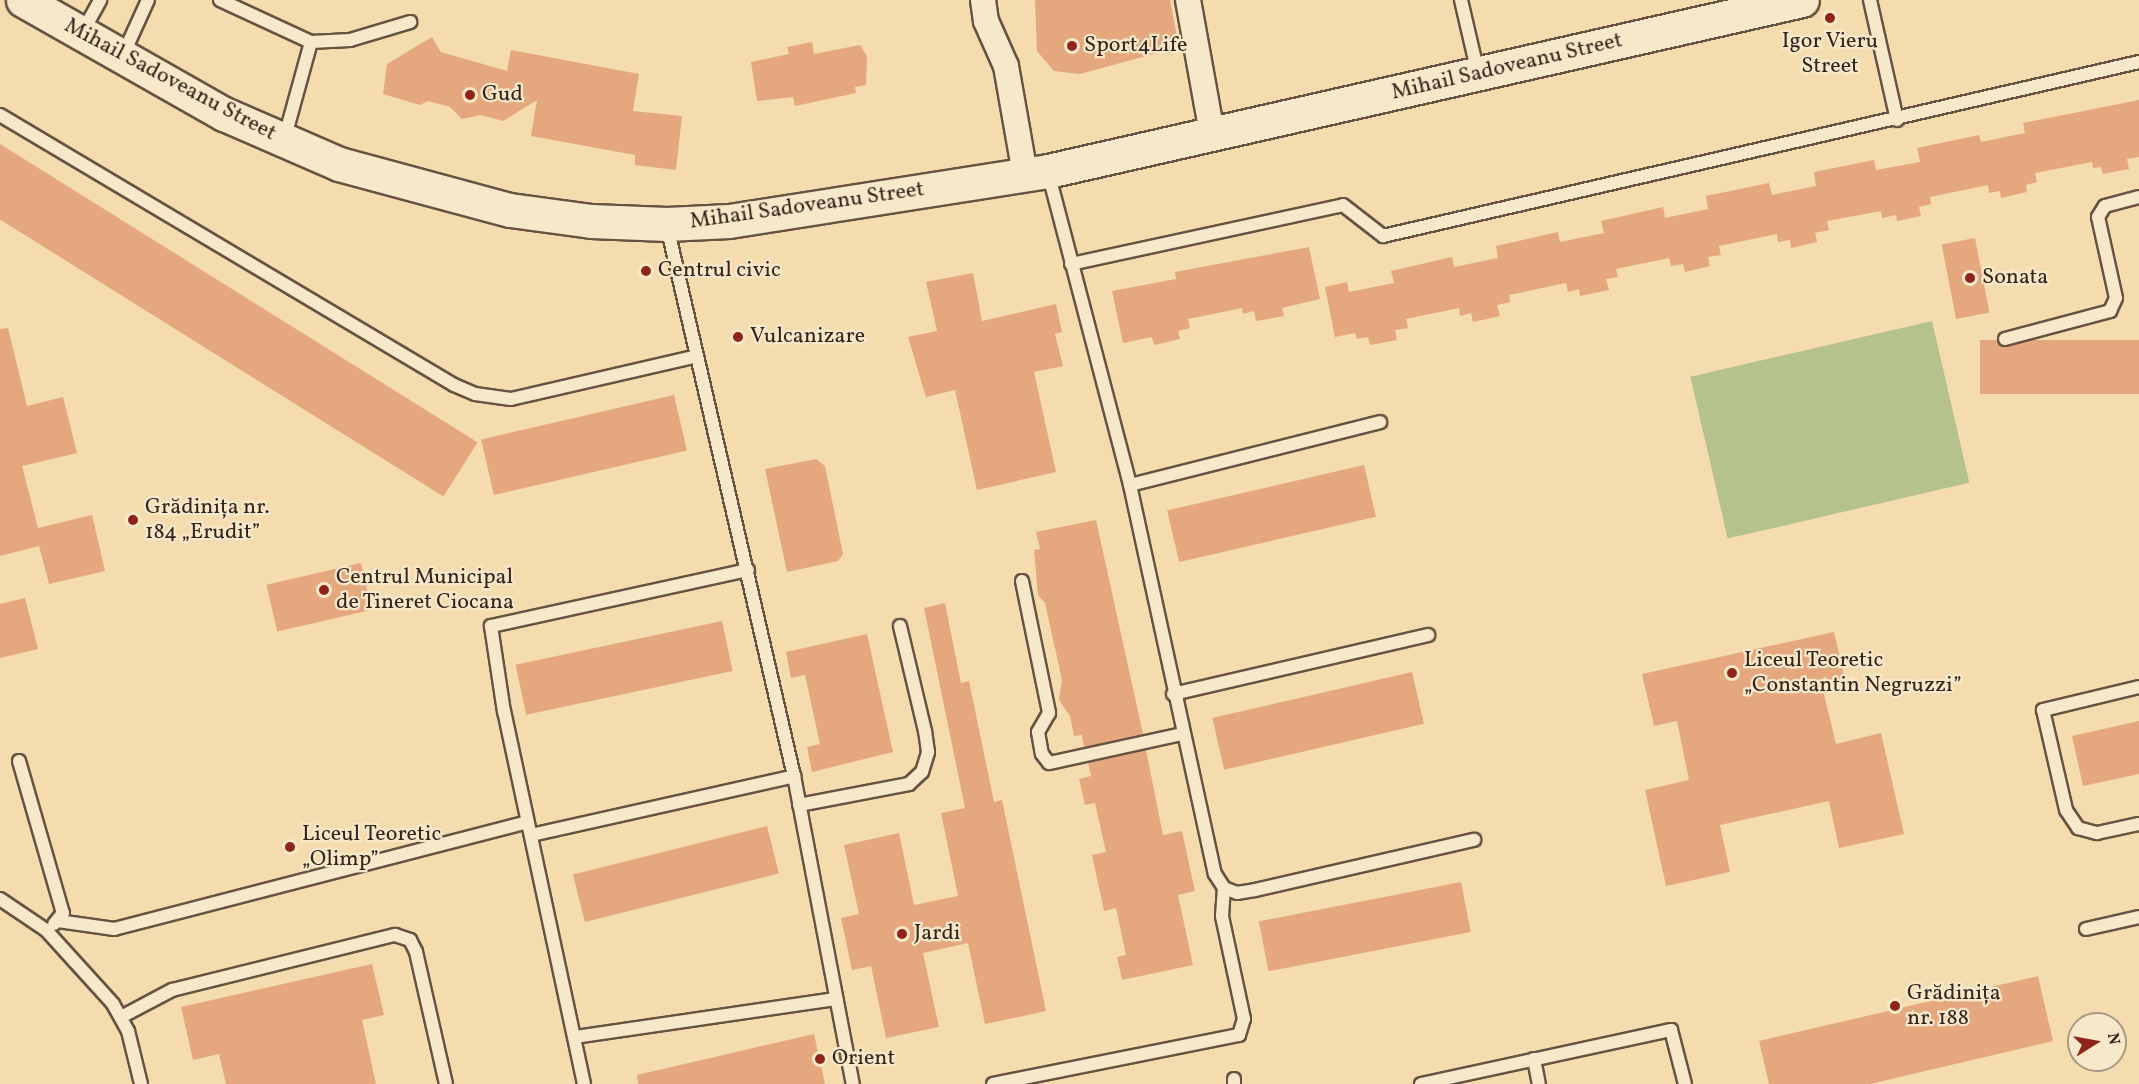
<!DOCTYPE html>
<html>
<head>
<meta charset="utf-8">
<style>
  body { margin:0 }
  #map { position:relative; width:2139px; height:1084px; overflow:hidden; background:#f4dcae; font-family:Vollkorn,serif }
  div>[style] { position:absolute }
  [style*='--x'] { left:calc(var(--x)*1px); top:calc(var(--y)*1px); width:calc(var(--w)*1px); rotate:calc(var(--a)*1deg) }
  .green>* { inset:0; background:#b6c28e; transform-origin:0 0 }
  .building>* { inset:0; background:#e4a77e; transform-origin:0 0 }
  .roads { filter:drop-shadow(2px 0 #665342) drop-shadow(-2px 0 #665342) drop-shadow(0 2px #665342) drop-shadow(0 -2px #665342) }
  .lane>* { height:12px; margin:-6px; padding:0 6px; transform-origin:6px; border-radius:6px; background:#f8e8ca }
  .street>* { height:24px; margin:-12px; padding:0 12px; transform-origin:12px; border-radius:12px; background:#f8e8ca }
  .secondary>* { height:33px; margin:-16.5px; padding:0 16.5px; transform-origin:16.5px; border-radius:16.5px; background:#f8e8ca }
  .dots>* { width:16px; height:16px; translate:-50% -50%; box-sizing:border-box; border:3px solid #f8e8ca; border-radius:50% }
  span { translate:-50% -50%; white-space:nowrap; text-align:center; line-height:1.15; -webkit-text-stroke:4.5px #f8e8ca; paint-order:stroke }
  .poi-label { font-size:22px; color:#36251e }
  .left { translate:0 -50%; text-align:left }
  .street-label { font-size:22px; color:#36251e }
  .north { position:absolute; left:2067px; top:1012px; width:60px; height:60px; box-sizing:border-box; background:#f8e8ca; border:2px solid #aa9a85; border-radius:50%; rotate:79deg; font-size:16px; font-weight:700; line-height:24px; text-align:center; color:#36251e }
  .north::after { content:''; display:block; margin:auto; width:21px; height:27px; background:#8f2418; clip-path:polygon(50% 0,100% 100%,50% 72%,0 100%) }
</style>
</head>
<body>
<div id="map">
  <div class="green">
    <div style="left:1932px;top:321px;width:166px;height:248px;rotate:77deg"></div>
  </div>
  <div class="building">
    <div style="clip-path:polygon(1035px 0,1170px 0,1179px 47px,1080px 74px,1054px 71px,1037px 51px)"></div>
    <div style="clip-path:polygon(432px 37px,441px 52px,507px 71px,511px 50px,639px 74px,633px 111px,682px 116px,676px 170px,635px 165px,635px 155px,531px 136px,537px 100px,503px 121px,481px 115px,462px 119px,450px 107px,428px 101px,420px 105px,383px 94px,387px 64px)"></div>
    <div style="clip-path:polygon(812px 42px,814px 54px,860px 45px,867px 56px,866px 85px,855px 87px,856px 93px,795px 106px,793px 97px,757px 101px,751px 62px,789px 54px,787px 47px)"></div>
    <div style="clip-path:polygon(2139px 100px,2139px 157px,2127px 159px,2129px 169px,2103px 174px,2101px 167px,2093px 168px,2092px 162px,2035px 173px,2037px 182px,2026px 185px,2027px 192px,2001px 198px,2000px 191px,1989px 193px,1988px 185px,1930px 197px,1931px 204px,1919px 207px,1921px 216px,1897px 221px,1896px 215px,1882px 218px,1881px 211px,1827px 221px,1829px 230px,1815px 233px,1817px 242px,1791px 248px,1790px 240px,1778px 242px,1777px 234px,1719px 246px,1721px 255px,1708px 257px,1710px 266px,1685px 272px,1683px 264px,1671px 266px,1669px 258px,1616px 269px,1618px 277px,1606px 279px,1609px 290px,1580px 296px,1579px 289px,1568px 292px,1566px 283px,1509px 295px,1510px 302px,1497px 305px,1500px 316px,1473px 322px,1471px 313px,1460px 316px,1459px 308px,1406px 319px,1408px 328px,1395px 330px,1397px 340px,1370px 345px,1368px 337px,1357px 339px,1355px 333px,1335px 337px,1325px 287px,1347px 282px,1349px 292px,1394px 283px,1391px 271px,1452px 257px,1454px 267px,1498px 258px,1496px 246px,1558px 232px,1560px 242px,1604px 233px,1601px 221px,1663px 207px,1665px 218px,1708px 209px,1706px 196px,1769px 183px,1772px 195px,1816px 186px,1814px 172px,1874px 160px,1876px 170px,1920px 162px,1917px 148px,1979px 135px,1981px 142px,2025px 133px,2023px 123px)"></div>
    <div style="left:0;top:144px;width:563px;height:64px;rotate:32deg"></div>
    <div style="left:1975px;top:238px;width:76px;height:34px;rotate:79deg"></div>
    <div style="clip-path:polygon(1309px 247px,1320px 299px,1282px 308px,1284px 316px,1256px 321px,1254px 311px,1243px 314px,1242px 308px,1188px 319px,1190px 328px,1178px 331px,1180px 339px,1154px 345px,1152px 337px,1123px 343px,1112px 291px,1176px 279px,1175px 272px)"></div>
    <div style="clip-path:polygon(973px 273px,982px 321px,1056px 304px,1062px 332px,1055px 334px,1063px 366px,1034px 372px,1056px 472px,977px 490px,955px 390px,926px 397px,908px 337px,937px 331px,926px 282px)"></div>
    <div style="clip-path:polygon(8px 328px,27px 406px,63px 397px,77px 453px,22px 466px,38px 528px,92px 515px,105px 571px,49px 584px,39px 546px,0 556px,0 329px)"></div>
    <div style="left:2139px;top:340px;width:54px;height:159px;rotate:90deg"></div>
    <div style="left:674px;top:395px;width:57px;height:198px;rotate:77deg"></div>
    <div style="clip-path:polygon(816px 459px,825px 466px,843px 554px,838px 561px,787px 572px,765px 469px)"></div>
    <div style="left:1364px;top:465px;width:53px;height:202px;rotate:77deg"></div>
    <div style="clip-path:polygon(1096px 520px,1143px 734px,1084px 747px,1082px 735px,1074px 736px,1070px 716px,1059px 700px,1062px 680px,1045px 603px,1038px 595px,1034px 550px,1040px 549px,1036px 532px)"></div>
    <div style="left:361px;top:563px;width:48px;height:97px;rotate:77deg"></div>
    <div style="clip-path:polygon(25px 598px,38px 649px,0 658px,0 604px)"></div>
    <div style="clip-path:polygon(945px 603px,961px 683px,969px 681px,994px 802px,1002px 800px,1046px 1011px,985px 1024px,968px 943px,923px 953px,939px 1027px,886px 1038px,871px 966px,852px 970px,841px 918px,859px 914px,844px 845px,899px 833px,914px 905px,958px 896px,941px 813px,965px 808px,924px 608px)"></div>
    <div style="left:722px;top:621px;width:51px;height:211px;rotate:78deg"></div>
    <div style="clip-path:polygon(1834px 632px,1845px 681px,1822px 686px,1836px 744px,1881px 733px,1904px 834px,1839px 848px,1829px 801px,1720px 825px,1730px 872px,1666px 886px,1645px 790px,1689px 780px,1677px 721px,1654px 726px,1642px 674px)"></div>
    <div style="clip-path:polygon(867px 634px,893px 752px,812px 772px,807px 747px,820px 744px,805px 675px,791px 678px,786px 652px)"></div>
    <div style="left:1412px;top:672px;width:53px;height:205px;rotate:77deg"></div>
    <div style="clip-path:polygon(2139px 721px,2139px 774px,2083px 786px,2072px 736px)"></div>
    <div style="clip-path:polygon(1146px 750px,1163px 835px,1182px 831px,1195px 891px,1178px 895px,1193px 965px,1122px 980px,1117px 957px,1126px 955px,1116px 908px,1104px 911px,1092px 855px,1106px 852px,1095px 803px,1085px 805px,1079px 779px,1091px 776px,1088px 763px)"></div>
    <div style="left:767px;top:826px;width:49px;height:200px;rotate:76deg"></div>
    <div style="left:1461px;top:882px;width:51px;height:206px;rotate:79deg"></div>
    <div style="clip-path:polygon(372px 964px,384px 1015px,362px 1020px,376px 1084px,226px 1084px,219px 1054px,193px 1060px,181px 1007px)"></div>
    <div style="clip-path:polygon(2038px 976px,2053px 1041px,1870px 1084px,1769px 1084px,1759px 1041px)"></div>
    <div style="clip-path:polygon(814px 1034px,825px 1084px,638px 1084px,637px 1075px)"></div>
  </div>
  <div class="roads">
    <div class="lane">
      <div style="--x:220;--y:0;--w:100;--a:24.8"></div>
      <div style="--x:311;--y:42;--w:102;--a:105.4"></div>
      <div style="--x:1461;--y:0;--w:75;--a:76.9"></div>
      <div style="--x:1870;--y:0;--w:123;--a:77.3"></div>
      <div style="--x:82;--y:33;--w:38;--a:-61"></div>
      <div style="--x:311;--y:42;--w:39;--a:-3"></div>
      <div style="--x:350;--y:40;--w:63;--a:-16.7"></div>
      <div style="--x:123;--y:55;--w:60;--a:-65.6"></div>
      <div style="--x:0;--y:115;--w:528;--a:30.74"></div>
      <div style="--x:454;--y:385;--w:23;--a:23"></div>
      <div style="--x:475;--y:394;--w:36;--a:8"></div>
      <div style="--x:511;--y:399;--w:191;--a:-13"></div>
      <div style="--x:1048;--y:172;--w:324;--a:75.3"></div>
      <div style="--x:1130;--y:485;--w:398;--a:77.7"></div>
      <div style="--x:1215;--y:874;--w:17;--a:57"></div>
      <div style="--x:1224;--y:888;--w:14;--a:21"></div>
      <div style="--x:1237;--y:893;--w:18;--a:-9"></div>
      <div style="--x:1255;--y:890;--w:225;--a:-12.9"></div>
      <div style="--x:667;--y:226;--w:564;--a:77"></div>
      <div style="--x:794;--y:776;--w:314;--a:79.2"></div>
      <div style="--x:1071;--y:264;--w:278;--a:-12.2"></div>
      <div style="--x:1343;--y:205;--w:51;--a:37.8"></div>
      <div style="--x:1383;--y:236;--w:776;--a:-12.96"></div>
      <div style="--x:2005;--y:339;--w:109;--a:-14.9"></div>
      <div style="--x:2110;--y:311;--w:14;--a:-65"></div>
      <div style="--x:2116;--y:298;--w:83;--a:-102.5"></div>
      <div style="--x:2098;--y:217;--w:13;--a:-58"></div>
      <div style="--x:2105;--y:206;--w:35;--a:-15"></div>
      <div style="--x:1130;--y:485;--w:258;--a:-14.1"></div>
      <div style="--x:1022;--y:581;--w:135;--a:78.4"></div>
      <div style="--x:1049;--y:713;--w:22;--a:120"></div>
      <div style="--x:1038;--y:732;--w:22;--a:80"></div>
      <div style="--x:1042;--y:754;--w:11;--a:52"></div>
      <div style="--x:1049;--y:763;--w:136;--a:-12.3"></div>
      <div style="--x:2139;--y:687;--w:99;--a:166.5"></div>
      <div style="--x:2043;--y:710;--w:103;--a:77"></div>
      <div style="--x:2066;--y:810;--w:22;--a:56"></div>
      <div style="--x:2078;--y:828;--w:20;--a:15"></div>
      <div style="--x:2097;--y:833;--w:43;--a:-12.1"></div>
      <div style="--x:1173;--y:694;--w:262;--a:-13"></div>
      <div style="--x:19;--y:761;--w:158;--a:73.9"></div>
      <div style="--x:63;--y:913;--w:14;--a:129"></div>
      <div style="--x:799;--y:805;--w:112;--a:-10.8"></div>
      <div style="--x:909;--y:784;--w:18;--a:-43"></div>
      <div style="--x:922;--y:772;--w:21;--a:-73"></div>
      <div style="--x:928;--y:752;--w:21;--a:-98"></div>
      <div style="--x:925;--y:731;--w:108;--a:-103.4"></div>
      <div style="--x:531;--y:835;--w:270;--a:-12.6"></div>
      <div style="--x:0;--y:899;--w:55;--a:34"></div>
      <div style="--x:46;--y:930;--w:100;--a:47.8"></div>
      <div style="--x:113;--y:1004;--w:31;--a:61"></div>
      <div style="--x:128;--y:1031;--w:55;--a:76.2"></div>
      <div style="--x:58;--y:921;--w:57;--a:8.1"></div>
      <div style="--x:114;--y:929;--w:427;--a:-14.5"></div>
      <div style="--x:2086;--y:929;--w:54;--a:-12.8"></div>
      <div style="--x:121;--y:1017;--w:58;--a:-27.9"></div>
      <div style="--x:172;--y:990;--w:230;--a:-13.9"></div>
      <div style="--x:395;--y:935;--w:16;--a:18"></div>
      <div style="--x:410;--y:940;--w:13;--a:63"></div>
      <div style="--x:416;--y:952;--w:135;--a:77.2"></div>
      <div style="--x:575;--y:1037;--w:264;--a:-8.3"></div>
      <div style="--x:1534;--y:1059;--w:25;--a:79"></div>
      <div style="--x:1234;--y:1079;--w:5;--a:90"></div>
      <div style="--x:584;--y:1084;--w:381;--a:-102.1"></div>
      <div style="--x:504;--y:712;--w:87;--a:-98.6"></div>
      <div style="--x:491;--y:626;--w:263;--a:-12.3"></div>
      <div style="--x:993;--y:1084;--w:251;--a:-11.3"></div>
      <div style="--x:1239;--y:1035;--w:17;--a:-73"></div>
      <div style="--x:1244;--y:1019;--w:105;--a:-102.1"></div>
      <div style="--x:1222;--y:916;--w:28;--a:-86"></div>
      <div style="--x:1421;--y:1084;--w:256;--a:-12.2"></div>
      <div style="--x:1671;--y:1030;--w:56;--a:75.5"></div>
    </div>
    <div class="street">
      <div style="--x:983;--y:0;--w:21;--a:82"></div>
      <div style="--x:986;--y:21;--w:49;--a:66"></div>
      <div style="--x:1006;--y:66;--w:110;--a:80"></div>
      <div style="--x:1188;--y:0;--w:136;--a:79.8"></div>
    </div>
    <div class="secondary">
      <div style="--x:23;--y:0;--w:231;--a:29.6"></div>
      <div style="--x:224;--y:114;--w:125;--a:23.5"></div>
      <div style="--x:339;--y:164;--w:177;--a:15.1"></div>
      <div style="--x:510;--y:210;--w:82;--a:7.7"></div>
      <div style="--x:591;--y:221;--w:76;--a:2.3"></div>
      <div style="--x:667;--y:224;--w:62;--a:-2.8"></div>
      <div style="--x:729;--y:221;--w:323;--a:-8.9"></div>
      <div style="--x:1048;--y:171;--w:773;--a:-12.78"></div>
    </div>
  </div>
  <div class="dots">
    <div style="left:1830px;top:18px;background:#8f2418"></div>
    <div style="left:1072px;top:46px;background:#8f2418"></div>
    <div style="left:470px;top:95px;background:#8f2418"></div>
    <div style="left:646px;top:271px;background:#8f2418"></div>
    <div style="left:1970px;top:278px;background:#8f2418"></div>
    <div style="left:738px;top:337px;background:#8f2418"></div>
    <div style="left:133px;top:520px;background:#8f2418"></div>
    <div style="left:324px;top:590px;background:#8f2418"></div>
    <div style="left:1732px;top:673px;background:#8f2418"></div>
    <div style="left:290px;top:847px;background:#8f2418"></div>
    <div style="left:902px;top:934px;background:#8f2418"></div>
    <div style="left:1895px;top:1006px;background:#8f2418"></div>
    <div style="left:820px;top:1059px;background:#8f2418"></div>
  </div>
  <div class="poi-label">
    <span style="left:1830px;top:54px">Igor Vieru<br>Street</span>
    <span class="left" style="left:1084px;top:46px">Sport4Life</span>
    <span class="left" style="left:482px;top:95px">Gud</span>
    <span class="left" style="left:658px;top:271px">Centrul civic</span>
    <span class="left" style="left:1982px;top:278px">Sonata</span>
    <span class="left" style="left:750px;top:337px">Vulcanizare</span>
    <span class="left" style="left:145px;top:520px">Grădinița nr.<br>184 „Erudit”</span>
    <span class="left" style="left:336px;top:590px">Centrul Municipal<br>de Tineret Ciocana</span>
    <span class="left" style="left:1744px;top:673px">Liceul Teoretic<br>„Constantin Negruzzi”</span>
    <span class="left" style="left:302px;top:847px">Liceul Teoretic<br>„Olimp”</span>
    <span class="left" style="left:914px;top:934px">Jardi</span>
    <span class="left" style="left:1907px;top:1006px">Grădinița<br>nr. 188</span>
    <span class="left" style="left:832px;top:1059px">Orient</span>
  </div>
  <div class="street-label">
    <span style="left:1507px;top:67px;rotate:-13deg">Mihail Sadoveanu Street</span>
    <span style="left:170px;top:80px;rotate:28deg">Mihail Sadoveanu Street</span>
    <span style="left:807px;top:206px;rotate:-8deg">Mihail Sadoveanu Street</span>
  </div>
  <div class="north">N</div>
</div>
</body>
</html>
